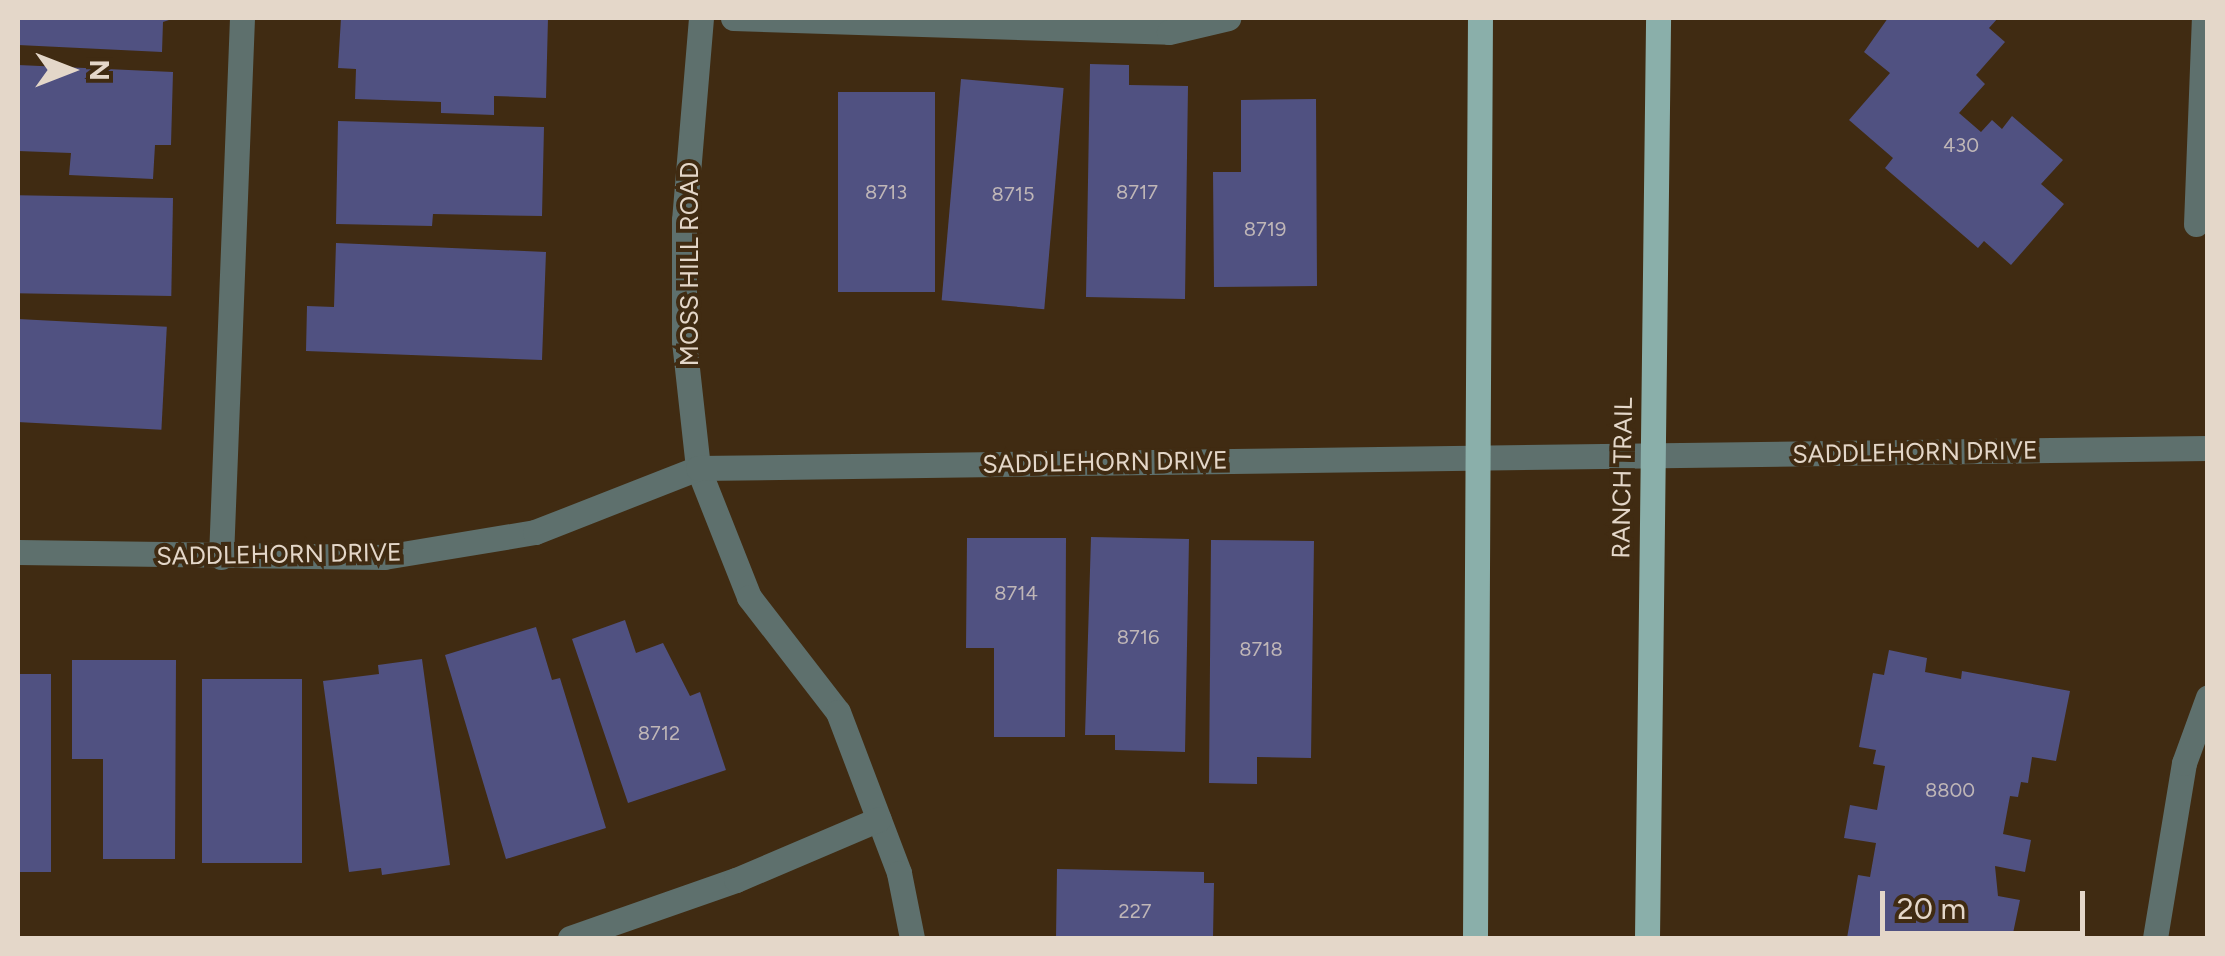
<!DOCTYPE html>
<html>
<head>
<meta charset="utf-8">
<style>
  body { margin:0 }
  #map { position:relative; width:2225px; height:956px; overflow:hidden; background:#402b12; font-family:Figtree,sans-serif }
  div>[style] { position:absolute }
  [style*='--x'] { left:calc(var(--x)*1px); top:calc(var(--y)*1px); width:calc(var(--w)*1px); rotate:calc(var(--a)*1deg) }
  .building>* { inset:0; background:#505181; transform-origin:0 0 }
  .minor>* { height:25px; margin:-12.5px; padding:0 12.5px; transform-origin:12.5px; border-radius:12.5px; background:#5e706d }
  .major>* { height:25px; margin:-12.5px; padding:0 12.5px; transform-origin:12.5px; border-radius:12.5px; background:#8aafaa }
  span { translate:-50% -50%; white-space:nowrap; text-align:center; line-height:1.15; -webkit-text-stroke:8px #402b12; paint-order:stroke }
  .number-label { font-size:20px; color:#bfb6b7 }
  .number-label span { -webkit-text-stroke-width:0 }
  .street-label { font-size:25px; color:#e4d7c9 }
  .frame { position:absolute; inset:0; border:20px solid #e4d7c9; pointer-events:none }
  .north { position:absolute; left:20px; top:20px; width:100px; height:100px; -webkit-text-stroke:8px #402b12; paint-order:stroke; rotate:90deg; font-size:28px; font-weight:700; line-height:40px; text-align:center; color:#e4d7c9 }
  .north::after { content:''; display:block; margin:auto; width:35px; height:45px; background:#e4d7c9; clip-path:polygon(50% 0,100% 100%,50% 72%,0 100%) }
  .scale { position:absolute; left:1880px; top:891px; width:205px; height:45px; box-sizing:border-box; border:5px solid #e4d7c9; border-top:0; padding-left:12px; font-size:30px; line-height:35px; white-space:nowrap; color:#e4d7c9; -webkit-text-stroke:8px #402b12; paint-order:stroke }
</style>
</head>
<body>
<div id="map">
  <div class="building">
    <div style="clip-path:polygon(18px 18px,175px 18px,163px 22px,162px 52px,18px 45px)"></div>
    <div style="clip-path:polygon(341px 18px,548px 18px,546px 98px,494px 96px,494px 115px,441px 113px,441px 102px,355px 99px,356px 69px,338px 68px)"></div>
    <div style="clip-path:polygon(1888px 18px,1998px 18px,1989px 28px,2005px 42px,1976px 75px,1985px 84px,1959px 113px,1981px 132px,1992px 120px,2002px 129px,2012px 116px,2063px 160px,2041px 184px,2064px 204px,2011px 265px,1984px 241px,1978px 248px,1885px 168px,1893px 158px,1849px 120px,1890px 73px,1864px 52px)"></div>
    <div style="clip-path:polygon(1090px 64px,1129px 65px,1129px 85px,1188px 86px,1185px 299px,1086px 297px)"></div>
    <div style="clip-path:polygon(18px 65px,173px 72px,171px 145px,155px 145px,153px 179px,69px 175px,71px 153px,18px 151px)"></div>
    <div style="left:961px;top:79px;width:103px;height:222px;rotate:5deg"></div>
    <div style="left:838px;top:92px;width:97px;height:200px"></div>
    <div style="clip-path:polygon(1316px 99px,1317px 286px,1214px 287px,1213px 172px,1241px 172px,1241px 100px)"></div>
    <div style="clip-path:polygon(338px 121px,544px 127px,542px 216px,433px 214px,432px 226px,336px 224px)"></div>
    <div style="left:173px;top:198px;width:98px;height:155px;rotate:91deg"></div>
    <div style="clip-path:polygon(336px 243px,546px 252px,542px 360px,306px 351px,307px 306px,334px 307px)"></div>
    <div style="left:18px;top:319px;width:149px;height:103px;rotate:3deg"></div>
    <div style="clip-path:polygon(1091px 537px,1189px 539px,1185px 752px,1115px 750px,1115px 735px,1085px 735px)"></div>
    <div style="clip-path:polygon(967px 538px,1066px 538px,1065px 737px,994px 737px,994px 648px,966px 648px)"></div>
    <div style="clip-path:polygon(1211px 540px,1314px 541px,1311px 758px,1257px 757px,1257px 784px,1209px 783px)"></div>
    <div style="clip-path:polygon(625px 620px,636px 653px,663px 643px,690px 696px,700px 692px,726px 770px,628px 803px,572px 639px)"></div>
    <div style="clip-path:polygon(536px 627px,552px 680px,560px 678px,606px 828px,506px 859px,445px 655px)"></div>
    <div style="clip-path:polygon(1889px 650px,1927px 658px,1925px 672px,1961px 679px,1962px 671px,2070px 691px,2056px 761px,2032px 757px,2028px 783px,2021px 782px,2018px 797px,2010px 796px,2003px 834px,2031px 840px,2025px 872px,1995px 866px,1998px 896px,2020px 900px,2012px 938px,1847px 938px,1858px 875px,1870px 877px,1876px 843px,1844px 838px,1850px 805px,1877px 810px,1885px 766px,1873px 764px,1876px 750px,1859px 747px,1873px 673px,1884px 675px)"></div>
    <div style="clip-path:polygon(422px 659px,450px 865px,382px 875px,381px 868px,349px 872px,323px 681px,379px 674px,378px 665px)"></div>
    <div style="clip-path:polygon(72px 660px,176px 660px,175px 859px,103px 859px,103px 759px,72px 759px)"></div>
    <div style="left:18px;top:674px;width:33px;height:198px"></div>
    <div style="left:302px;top:679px;width:184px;height:100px;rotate:90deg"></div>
    <div style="clip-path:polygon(1057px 869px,1204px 872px,1204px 883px,1214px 883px,1213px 938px,1056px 938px)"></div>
  </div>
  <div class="minor">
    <div style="--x:701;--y:18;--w:203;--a:94.8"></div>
    <div style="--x:684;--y:220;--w:121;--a:90"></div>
    <div style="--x:684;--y:341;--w:128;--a:83.7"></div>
    <div style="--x:698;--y:468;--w:139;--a:68.4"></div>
    <div style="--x:749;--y:597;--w:145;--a:52.3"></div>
    <div style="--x:838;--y:712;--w:172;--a:69.2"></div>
    <div style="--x:899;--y:873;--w:66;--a:78.7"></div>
    <div style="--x:733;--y:18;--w:436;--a:1.8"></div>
    <div style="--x:1169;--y:32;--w:61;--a:-13.3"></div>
    <div style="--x:2196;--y:224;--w:206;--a:-87.8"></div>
    <div style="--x:18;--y:552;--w:366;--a:0.8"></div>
    <div style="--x:384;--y:557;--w:153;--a:-9.4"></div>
    <div style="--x:535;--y:532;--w:175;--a:-21.4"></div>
    <div style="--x:698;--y:468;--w:1510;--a:-0.76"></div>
    <div style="--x:221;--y:557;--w:539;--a:-87.77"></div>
    <div style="--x:570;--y:938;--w:176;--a:-19.3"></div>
    <div style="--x:736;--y:880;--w:155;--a:-23.1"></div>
    <div style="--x:2155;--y:938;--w:177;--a:-80.6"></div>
    <div style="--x:2184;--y:763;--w:70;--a:-70"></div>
  </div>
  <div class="major">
    <div style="--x:1475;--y:938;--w:920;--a:-89.69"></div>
    <div style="--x:1647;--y:938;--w:920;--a:-89.31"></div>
  </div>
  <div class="number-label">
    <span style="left:1961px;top:145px">430</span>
    <span style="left:886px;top:192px">8713</span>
    <span style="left:1137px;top:192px">8717</span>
    <span style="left:1013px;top:194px">8715</span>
    <span style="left:1265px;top:229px">8719</span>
    <span style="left:1016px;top:593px">8714</span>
    <span style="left:1138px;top:637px">8716</span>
    <span style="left:1261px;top:649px">8718</span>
    <span style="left:659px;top:733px">8712</span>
    <span style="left:1950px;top:790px">8800</span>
    <span style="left:1135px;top:911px">227</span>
  </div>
  <div class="street-label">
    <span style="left:689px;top:264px;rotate:-90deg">MOSS HILL ROAD</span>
    <span style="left:1915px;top:452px;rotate:-1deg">SADDLEHORN DRIVE</span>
    <span style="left:1105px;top:462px;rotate:-1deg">SADDLEHORN DRIVE</span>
    <span style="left:1622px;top:478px;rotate:-89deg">RANCH TRAIL</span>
    <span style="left:279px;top:554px;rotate:-1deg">SADDLEHORN DRIVE</span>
  </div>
  <div class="frame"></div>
  <div class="north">N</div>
  <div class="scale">20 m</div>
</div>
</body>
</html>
